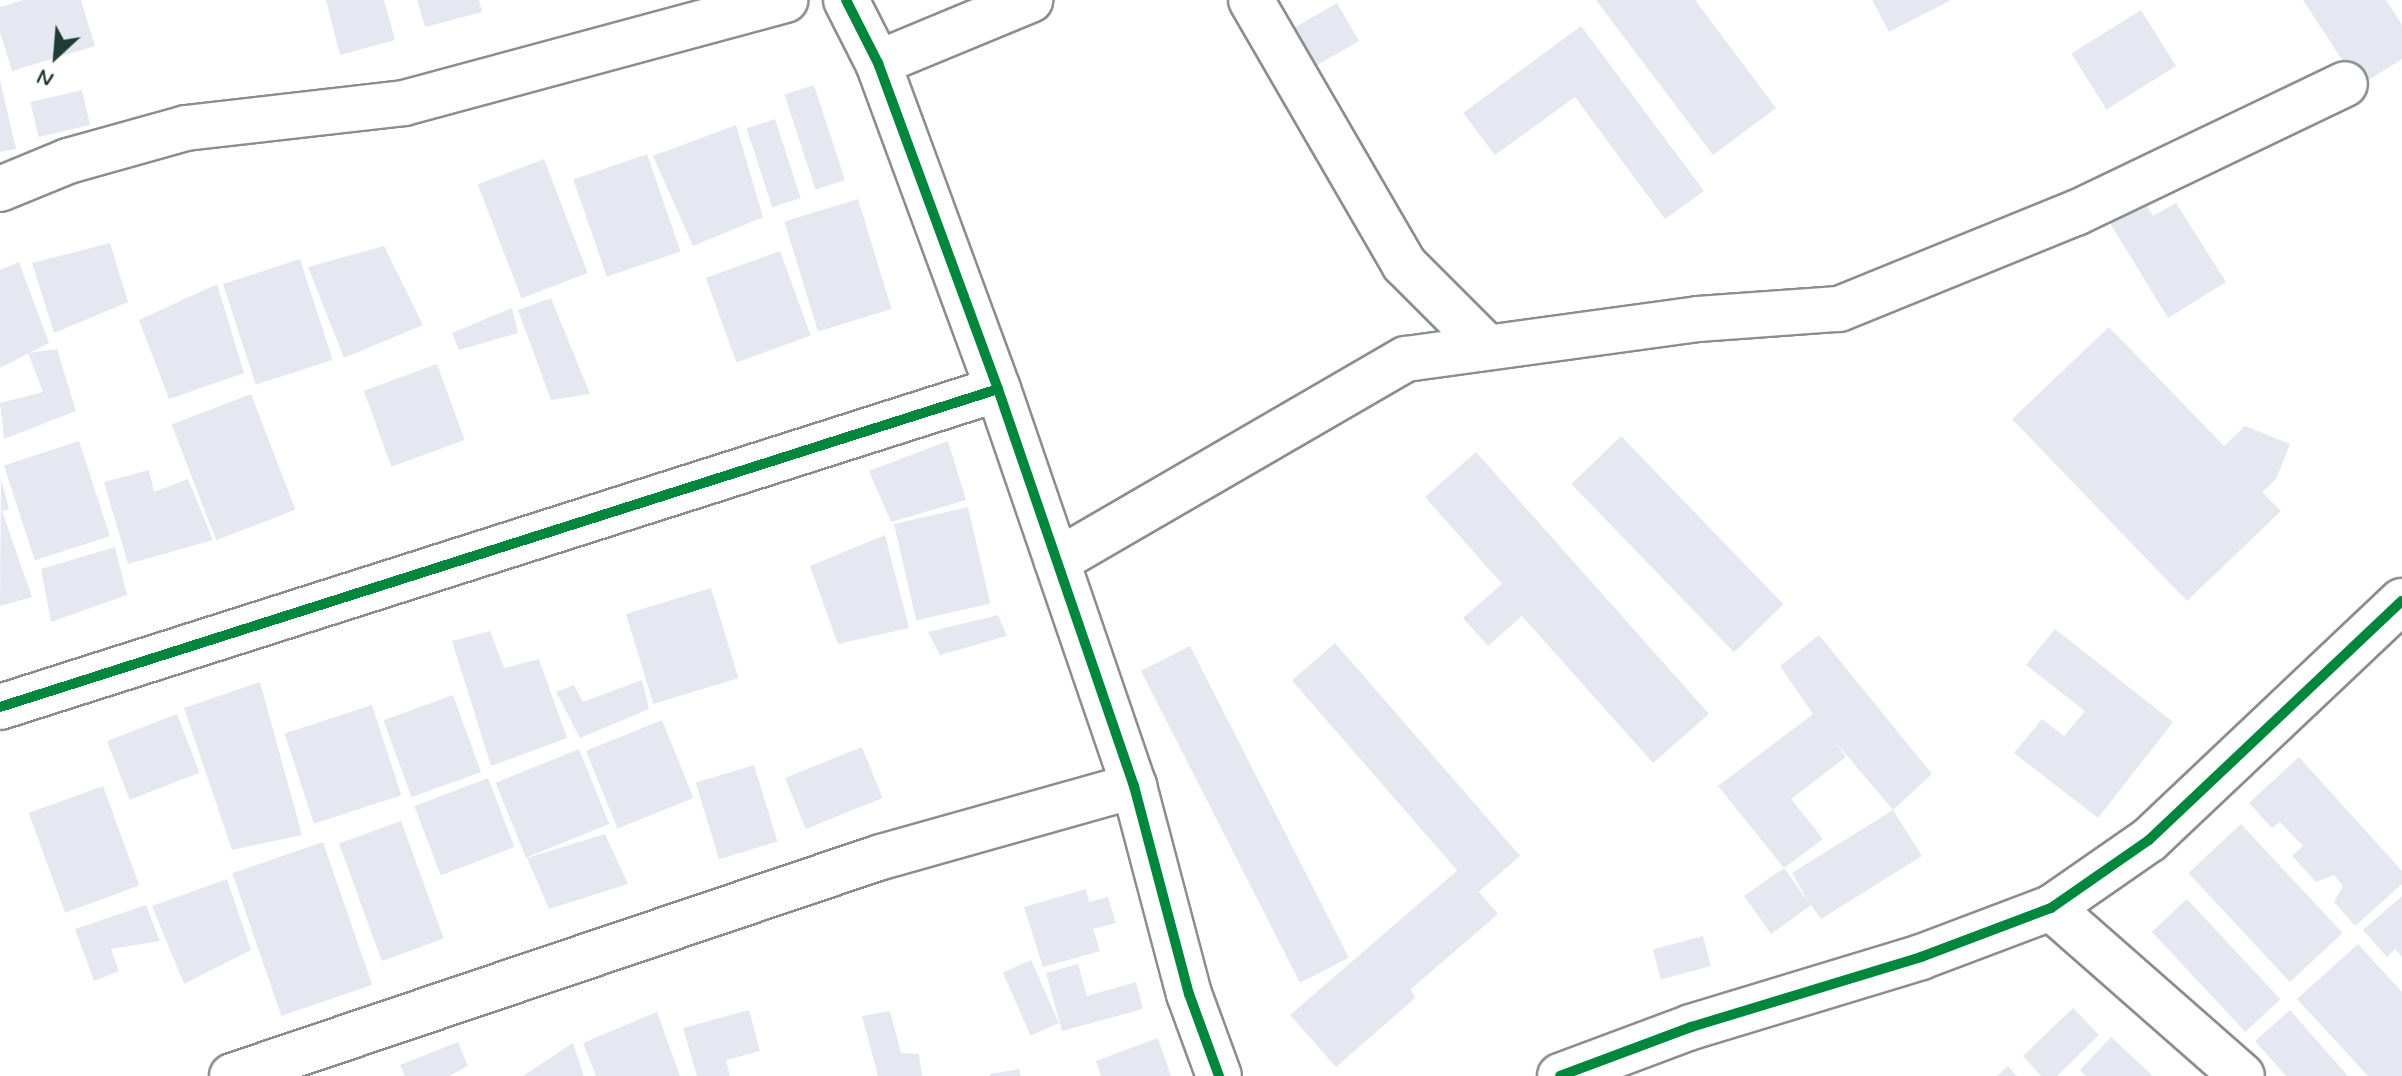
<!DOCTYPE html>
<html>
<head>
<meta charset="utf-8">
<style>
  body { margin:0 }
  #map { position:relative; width:2402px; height:1076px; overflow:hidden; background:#fff; font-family:Mynerve,sans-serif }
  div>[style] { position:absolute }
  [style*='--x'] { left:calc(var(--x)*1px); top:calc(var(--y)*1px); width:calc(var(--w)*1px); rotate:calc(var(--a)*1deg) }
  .building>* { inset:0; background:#e5e8f1; transform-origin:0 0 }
  .roads { filter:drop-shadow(2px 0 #898f8d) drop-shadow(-2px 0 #898f8d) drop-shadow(0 2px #898f8d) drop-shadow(0 -2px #898f8d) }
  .minor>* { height:44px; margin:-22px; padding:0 22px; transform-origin:22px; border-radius:22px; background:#fff }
  .cycleway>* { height:10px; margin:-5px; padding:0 5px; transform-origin:5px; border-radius:5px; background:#00873e }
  span { translate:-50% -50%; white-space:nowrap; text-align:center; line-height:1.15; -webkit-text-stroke:7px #fff; paint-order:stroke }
  .north { position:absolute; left:16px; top:16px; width:80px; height:80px; -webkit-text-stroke:6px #fff; paint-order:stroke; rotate:206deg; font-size:22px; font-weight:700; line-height:32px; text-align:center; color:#1f3d34 }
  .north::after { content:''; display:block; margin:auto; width:28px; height:36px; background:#1f3d34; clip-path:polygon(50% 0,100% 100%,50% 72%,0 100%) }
</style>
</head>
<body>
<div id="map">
  <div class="building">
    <div style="clip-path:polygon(23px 0,81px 0,95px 46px,12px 71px,0 32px,0 7px)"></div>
    <div style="clip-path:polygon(326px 0,384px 0,395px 40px,340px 55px)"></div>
    <div style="clip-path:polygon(417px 0,479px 0,482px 12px,425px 27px)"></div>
    <div style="clip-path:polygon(1596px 0,1695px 0,1776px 108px,1713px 155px)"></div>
    <div style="clip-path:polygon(1872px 0,1951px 0,1889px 32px)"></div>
    <div style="clip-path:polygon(2303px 0,2386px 0,2402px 25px,2402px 59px,2359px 86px)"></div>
    <div style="left:1337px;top:3px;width:44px;height:56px;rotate:60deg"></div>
    <div style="left:2141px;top:10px;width:66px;height:82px;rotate:58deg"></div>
    <div style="clip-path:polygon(1581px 26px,1704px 191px,1665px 219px,1575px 97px,1495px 155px,1463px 113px)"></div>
    <div style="clip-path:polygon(0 80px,16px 149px,0 152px)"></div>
    <div style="left:814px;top:85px;width:100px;height:31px;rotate:72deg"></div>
    <div style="left:82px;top:90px;width:36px;height:53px;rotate:77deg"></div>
    <div style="left:775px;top:119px;width:83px;height:30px;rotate:72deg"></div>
    <div style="clip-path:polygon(736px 125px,763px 217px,693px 246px,653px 156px)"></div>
    <div style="left:647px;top:154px;width:103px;height:78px;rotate:71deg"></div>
    <div style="left:544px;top:159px;width:122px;height:71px;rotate:69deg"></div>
    <div style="left:858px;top:199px;width:115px;height:77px;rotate:73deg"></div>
    <div style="clip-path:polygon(2143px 199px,2153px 216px,2176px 203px,2226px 282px,2168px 318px,2108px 220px)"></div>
    <div style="clip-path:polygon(110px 243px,128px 302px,54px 333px,32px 263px)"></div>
    <div style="clip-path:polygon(384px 246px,423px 325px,344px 358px,308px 267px)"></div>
    <div style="left:780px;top:251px;width:90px;height:79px;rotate:70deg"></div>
    <div style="left:300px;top:259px;width:106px;height:81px;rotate:72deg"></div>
    <div style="clip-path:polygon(19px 262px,49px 343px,0 368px,0 270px)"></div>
    <div style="clip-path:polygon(217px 284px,244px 373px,169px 399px,139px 320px)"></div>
    <div style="clip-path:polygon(551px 298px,590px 394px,551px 400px,518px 310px)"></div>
    <div style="clip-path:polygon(512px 308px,518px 333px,459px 350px,452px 333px)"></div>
    <div style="clip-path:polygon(2109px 327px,2224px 446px,2245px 426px,2290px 444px,2276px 479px,2262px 492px,2281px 511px,2187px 601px,2012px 419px)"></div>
    <div style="clip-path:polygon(57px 349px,76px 411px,4px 439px,0 403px,43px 392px,28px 353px)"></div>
    <div style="left:437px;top:364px;width:81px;height:78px;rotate:70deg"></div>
    <div style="left:251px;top:394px;width:124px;height:85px;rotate:69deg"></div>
    <div style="left:1621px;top:436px;width:234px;height:69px;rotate:46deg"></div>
    <div style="left:79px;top:441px;width:100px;height:79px;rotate:72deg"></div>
    <div style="clip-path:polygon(948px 441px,966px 500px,891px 522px,869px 471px)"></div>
    <div style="clip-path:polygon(1476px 452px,1709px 714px,1653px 763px,1522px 616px,1488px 646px,1463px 618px,1502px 584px,1425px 497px)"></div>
    <div style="clip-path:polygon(149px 470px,154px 492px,188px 479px,213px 540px,128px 564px,104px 482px)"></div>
    <div style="clip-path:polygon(1px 478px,9px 509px,2px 511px,32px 597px,0 606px)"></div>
    <div style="left:968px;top:507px;width:99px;height:76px;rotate:77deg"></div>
    <div style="clip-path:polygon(885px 535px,909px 628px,838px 644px,810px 566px)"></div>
    <div style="clip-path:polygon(115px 547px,127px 595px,51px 622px,41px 569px)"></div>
    <div style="left:711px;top:588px;width:94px;height:89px;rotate:73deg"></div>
    <div style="clip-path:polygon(998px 615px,1007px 636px,940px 655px,928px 632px)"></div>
    <div style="clip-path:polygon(2055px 629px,2173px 722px,2098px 818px,2014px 753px,2042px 719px,2064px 736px,2085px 711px,2026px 665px)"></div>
    <div style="clip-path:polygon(490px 631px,504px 668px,539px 659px,567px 738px,491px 766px,452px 641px)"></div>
    <div style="clip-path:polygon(1819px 635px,1932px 774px,1893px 810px,1832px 738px,1846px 757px,1791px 799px,1823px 839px,1784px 868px,1718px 786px,1813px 714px,1780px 666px)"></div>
    <div style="left:1335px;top:643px;width:282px;height:57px;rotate:49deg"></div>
    <div style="left:1190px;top:646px;width:350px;height:55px;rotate:63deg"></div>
    <div style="clip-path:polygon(642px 680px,649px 709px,580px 738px,556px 692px,574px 685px,583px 702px)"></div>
    <div style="clip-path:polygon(260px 682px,302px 835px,232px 850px,184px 708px)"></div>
    <div style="left:453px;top:695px;width:82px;height:74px;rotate:70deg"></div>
    <div style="left:372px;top:705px;width:95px;height:92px;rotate:72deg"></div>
    <div style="left:177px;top:714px;width:63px;height:75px;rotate:69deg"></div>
    <div style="left:662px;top:720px;width:84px;height:82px;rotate:68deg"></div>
    <div style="left:862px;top:747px;width:55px;height:83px;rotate:68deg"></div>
    <div style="left:579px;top:749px;width:81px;height:90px;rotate:68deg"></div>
    <div style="clip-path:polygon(2299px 757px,2402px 871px,2402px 884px,2355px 926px,2334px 902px,2343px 886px,2334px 875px,2316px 882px,2292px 856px,2303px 846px,2280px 822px,2272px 828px,2249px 803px)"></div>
    <div style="left:754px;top:765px;width:80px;height:61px;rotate:73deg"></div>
    <div style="left:488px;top:778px;width:74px;height:79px;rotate:69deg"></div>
    <div style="left:103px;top:786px;width:106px;height:79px;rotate:70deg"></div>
    <div style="clip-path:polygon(1893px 810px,1922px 856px,1821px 919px,1811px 905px,1771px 934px,1744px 896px,1784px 868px,1809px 903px,1792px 873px)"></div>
    <div style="left:401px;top:821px;width:125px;height:66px;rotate:70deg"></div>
    <div style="left:2241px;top:824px;width:149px;height:72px;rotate:47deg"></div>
    <div style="clip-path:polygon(605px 834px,628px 884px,549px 909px,527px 858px)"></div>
    <div style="left:323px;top:842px;width:151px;height:96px;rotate:71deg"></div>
    <div style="clip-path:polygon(1459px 869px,1498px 914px,1411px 989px,1415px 998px,1336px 1067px,1290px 1015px)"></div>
    <div style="clip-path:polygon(227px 879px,251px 950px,184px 984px,152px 906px)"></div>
    <div style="clip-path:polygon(1086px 889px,1089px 902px,1108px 897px,1116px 923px,1093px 929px,1100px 951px,1043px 967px,1024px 907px)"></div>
    <div style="clip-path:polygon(2402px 896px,2402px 957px,2395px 949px,2387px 957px,2363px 930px)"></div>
    <div style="left:2187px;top:899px;width:137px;height:48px;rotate:47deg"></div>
    <div style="clip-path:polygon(146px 905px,160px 941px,111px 949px,119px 971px,94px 981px,75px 929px)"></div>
    <div style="left:1703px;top:936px;width:31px;height:52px;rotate:75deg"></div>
    <div style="clip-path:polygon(2358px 944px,2402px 992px,2402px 1076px,2368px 1076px,2297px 999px)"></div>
    <div style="left:1031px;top:960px;width:69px;height:31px;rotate:66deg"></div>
    <div style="clip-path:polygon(1078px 964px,1087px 996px,1136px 982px,1143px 1009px,1062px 1031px,1046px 973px)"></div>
    <div style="clip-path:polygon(2073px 1008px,2099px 1035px,2057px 1076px,2041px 1076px,2023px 1056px)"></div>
    <div style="clip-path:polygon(749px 1010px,760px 1051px,726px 1060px,730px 1076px,697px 1076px,683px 1028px)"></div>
    <div style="clip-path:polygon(2290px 1010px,2348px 1076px,2286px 1076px,2255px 1041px)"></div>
    <div style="clip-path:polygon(890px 1011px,901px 1053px,919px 1054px,922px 1076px,878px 1076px,862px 1016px)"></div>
    <div style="clip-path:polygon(657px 1012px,680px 1076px,596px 1076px,583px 1043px)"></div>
    <div style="clip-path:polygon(2111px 1037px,2153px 1076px,2086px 1076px,2080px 1070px)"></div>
    <div style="clip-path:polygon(1158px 1038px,1171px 1076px,1101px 1076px,1096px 1061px)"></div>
    <div style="clip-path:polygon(458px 1042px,468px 1066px,449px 1076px,405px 1076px,400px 1065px)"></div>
    <div style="clip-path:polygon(573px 1043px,584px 1076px,523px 1076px)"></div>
    <div style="clip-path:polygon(2008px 1066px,2017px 1076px,1997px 1076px)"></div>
    <div style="clip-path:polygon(1019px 1069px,1021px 1076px,990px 1076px,990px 1074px)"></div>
  </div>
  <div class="roads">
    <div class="minor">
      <div style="--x:846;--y:0;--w:71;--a:63.1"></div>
      <div style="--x:878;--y:63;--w:347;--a:69.8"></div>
      <div style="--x:998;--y:389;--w:420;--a:71.1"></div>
      <div style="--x:1134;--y:786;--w:215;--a:75.2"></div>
      <div style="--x:1189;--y:994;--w:87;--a:69.9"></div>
      <div style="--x:1251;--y:0;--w:305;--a:59.9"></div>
      <div style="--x:1404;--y:264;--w:113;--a:45"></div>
      <div style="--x:878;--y:63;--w:165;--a:-22.5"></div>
      <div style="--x:0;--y:189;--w:74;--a:-22.4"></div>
      <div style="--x:68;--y:161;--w:123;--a:-15.6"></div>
      <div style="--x:186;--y:128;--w:219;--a:-6.5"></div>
      <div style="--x:404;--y:103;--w:395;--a:-15.1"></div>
      <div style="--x:1057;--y:561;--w:403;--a:-30.1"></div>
      <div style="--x:1406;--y:359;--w:295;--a:-7.8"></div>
      <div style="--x:1698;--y:319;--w:141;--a:-4.1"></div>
      <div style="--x:1839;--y:309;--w:256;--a:-22.1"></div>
      <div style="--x:2076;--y:213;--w:298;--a:-25.6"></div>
      <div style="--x:0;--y:707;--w:1047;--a:-17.67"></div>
      <div style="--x:2051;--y:908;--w:254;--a:41.3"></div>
      <div style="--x:232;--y:1076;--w:685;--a:-18.65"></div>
      <div style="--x:881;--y:857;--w:263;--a:-15.7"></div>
      <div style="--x:1560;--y:1076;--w:140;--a:-20.5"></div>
      <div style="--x:1691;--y:1027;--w:240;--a:-16.9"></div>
      <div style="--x:1921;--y:957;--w:139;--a:-20.7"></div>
      <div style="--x:2051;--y:908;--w:119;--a:-34.8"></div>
      <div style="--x:2149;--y:840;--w:348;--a:-43.4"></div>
    </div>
  </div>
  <div class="cycleway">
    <div style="--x:846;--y:0;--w:71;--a:63.1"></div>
    <div style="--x:878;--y:63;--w:347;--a:69.8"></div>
    <div style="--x:998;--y:389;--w:420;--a:71.1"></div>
    <div style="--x:1134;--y:786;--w:215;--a:75.2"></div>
    <div style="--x:1189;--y:994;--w:87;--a:69.9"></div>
    <div style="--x:0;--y:707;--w:1047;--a:-17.67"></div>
    <div style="--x:1560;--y:1076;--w:140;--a:-20.5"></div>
    <div style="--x:1691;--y:1027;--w:240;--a:-16.9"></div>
    <div style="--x:1921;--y:957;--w:139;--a:-20.7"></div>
    <div style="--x:2051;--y:908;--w:119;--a:-34.8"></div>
    <div style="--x:2149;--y:840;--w:348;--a:-43.4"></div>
  </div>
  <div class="north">N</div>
</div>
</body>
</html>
